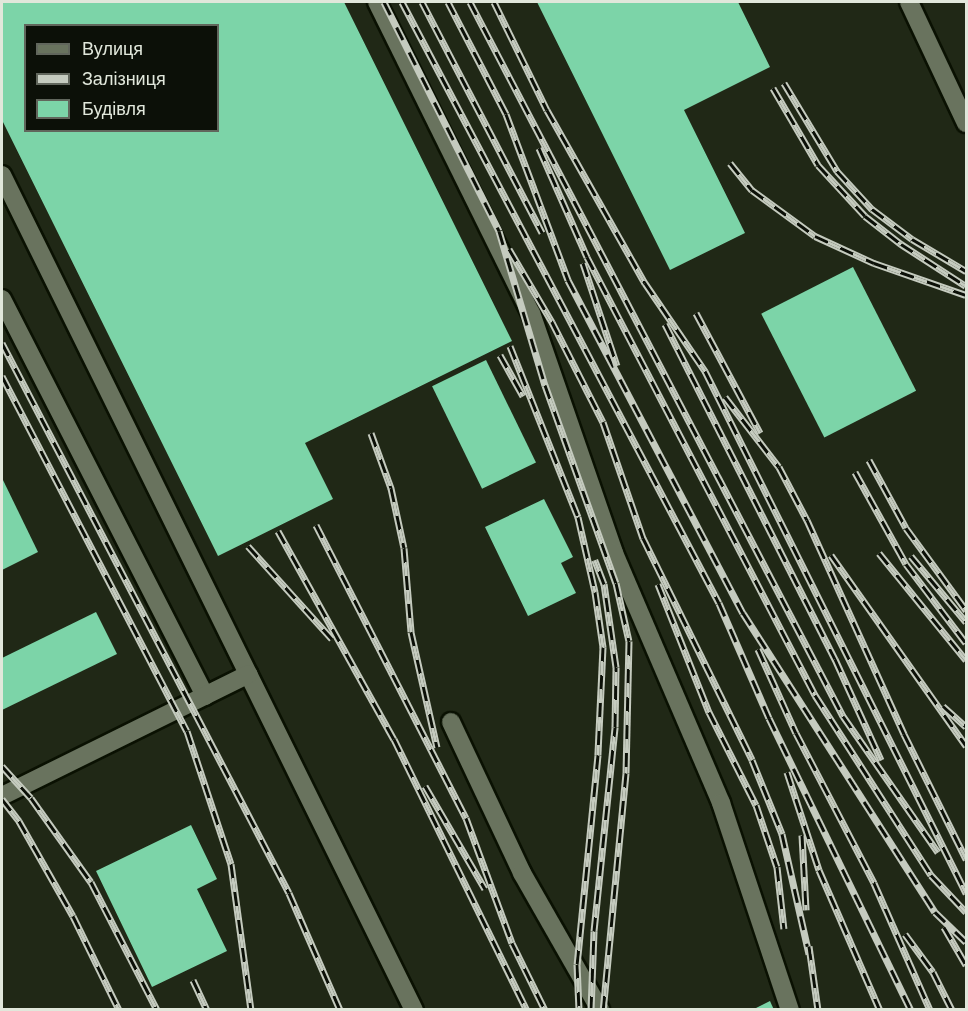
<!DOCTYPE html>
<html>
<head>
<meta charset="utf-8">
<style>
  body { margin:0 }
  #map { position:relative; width:968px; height:1011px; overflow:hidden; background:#202816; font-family:Helvetica,sans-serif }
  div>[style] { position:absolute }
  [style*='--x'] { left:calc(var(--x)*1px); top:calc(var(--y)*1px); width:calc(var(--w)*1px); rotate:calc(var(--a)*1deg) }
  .building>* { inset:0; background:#7cd4a8; transform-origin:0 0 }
  .roads { filter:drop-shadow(2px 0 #0a1102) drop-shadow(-2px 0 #0a1102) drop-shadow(0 2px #0a1102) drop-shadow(0 -2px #0a1102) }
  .minor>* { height:18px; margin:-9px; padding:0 9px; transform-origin:9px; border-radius:9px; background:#69735e }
  .rail>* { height:7px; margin-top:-3.5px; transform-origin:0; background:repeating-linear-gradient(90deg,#0c1008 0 14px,#c5cbbf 0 28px); box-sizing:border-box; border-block:2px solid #c5cbbf }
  span { translate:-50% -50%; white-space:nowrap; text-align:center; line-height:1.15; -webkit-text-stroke:6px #0c1008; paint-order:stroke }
  .frame { position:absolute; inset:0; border:3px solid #e1e7db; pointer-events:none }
  .legend { position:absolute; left:24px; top:24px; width:195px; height:108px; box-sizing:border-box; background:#0c1008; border:2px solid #61665c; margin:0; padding:8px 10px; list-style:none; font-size:18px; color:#e1e7db }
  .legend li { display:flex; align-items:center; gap:12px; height:30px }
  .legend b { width:30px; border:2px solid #61665c }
</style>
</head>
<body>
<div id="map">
  <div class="building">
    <div style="clip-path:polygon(evenodd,2px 2px,344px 2px,512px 341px,305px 443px,333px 499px,218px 556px,2px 120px,2px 2px,26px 26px,218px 26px,218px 130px,26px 130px,26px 26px)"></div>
    <div style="clip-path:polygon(537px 2px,738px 2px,770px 67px,684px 110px,745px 233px,670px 270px)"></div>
    <div style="left:853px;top:267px;width:139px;height:103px;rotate:63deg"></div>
    <div style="left:486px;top:360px;width:114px;height:60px;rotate:64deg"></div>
    <div style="clip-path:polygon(2px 478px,38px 552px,2px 570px)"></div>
    <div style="clip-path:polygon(544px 499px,573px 557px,561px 563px,576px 593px,528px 616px,485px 527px)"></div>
    <div style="clip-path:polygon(96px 612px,117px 654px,2px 710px,2px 658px)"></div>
    <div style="clip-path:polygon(191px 825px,217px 879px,197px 889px,227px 951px,152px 987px,96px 871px)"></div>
    <div style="clip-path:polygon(770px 1001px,774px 1010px,752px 1010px)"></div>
  </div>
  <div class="roads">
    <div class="minor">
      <div style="--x:377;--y:2;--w:347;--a:63.7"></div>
      <div style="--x:531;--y:313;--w:254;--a:70.9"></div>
      <div style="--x:614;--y:553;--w:272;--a:66.8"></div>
      <div style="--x:721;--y:803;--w:218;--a:71.6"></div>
      <div style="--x:909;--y:2;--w:134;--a:64.8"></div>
      <div style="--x:2;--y:175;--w:931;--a:63.74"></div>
      <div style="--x:2;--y:299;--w:446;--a:62.9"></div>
      <div style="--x:451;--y:722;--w:167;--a:64.8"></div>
      <div style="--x:522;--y:873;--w:158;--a:60.3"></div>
      <div style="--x:2;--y:796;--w:275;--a:-26.3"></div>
    </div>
  </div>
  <div class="rail">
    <div style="--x:384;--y:2;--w:256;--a:63.3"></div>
    <div style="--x:499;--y:231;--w:161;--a:73.4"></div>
    <div style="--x:545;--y:385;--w:210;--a:70.3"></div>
    <div style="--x:616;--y:583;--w:59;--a:77.4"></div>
    <div style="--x:629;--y:641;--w:132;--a:91.3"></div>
    <div style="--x:626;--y:773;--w:238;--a:95.5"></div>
    <div style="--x:402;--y:2;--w:679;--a:62.19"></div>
    <div style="--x:719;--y:603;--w:125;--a:66.5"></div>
    <div style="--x:769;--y:718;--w:325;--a:64.1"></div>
    <div style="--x:422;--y:2;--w:260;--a:62.5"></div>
    <div style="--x:448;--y:2;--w:126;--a:62.6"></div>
    <div style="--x:506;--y:114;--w:177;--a:69.5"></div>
    <div style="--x:568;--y:280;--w:376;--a:62.3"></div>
    <div style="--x:743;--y:613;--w:355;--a:57.3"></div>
    <div style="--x:935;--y:912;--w:43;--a:44.1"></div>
    <div style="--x:470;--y:2;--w:806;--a:62.42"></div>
    <div style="--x:843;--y:716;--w:166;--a:55.1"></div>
    <div style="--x:494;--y:2;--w:120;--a:63.9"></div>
    <div style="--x:547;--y:110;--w:199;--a:60.5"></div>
    <div style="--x:645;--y:283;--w:107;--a:55.7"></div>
    <div style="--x:705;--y:371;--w:584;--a:63.43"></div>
    <div style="--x:784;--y:83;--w:103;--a:58.9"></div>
    <div style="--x:837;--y:171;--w:52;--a:47.4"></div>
    <div style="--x:872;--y:209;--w:50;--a:36.9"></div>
    <div style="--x:912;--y:239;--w:63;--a:30.7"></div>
    <div style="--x:773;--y:88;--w:89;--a:59.7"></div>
    <div style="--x:818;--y:165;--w:69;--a:47.3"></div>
    <div style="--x:865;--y:216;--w:46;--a:37.9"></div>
    <div style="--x:901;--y:244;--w:77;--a:32.9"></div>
    <div style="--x:539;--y:148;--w:119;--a:66.2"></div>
    <div style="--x:587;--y:257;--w:494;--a:62.5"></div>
    <div style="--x:815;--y:695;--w:214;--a:57.2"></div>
    <div style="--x:931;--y:875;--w:51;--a:46.6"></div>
    <div style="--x:730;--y:163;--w:35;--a:51"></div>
    <div style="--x:752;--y:190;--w:78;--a:36.1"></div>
    <div style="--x:815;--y:236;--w:65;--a:24.6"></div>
    <div style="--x:874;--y:263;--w:97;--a:19.2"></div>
    <div style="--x:509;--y:249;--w:85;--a:59.5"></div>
    <div style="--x:552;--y:322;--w:112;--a:63"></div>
    <div style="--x:603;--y:422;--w:123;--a:71"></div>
    <div style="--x:643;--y:538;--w:247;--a:63.8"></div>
    <div style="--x:752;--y:760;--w:80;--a:67.9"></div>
    <div style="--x:782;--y:834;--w:123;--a:77.3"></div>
    <div style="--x:583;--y:263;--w:108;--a:71.7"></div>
    <div style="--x:696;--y:313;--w:136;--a:61.9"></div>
    <div style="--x:665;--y:324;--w:376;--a:63.1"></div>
    <div style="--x:835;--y:659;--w:111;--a:65.5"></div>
    <div style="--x:2;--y:343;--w:620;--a:62.44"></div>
    <div style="--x:289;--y:893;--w:128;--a:66.4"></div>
    <div style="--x:510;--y:346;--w:184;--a:68.3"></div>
    <div style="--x:578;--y:517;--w:77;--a:77.2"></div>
    <div style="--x:595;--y:592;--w:56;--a:81.7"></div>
    <div style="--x:603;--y:647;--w:108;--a:92.7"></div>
    <div style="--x:598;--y:755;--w:210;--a:95.7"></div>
    <div style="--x:577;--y:964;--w:46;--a:87.5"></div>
    <div style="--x:500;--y:355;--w:47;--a:60.7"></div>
    <div style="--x:2;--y:376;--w:400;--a:62.5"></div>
    <div style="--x:187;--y:731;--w:140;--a:71.7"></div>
    <div style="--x:231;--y:864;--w:147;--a:82.2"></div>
    <div style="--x:725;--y:397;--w:88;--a:52.4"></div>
    <div style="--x:779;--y:467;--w:60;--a:62.2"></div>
    <div style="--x:807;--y:520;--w:235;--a:65.6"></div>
    <div style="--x:904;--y:734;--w:140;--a:63.6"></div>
    <div style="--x:371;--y:433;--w:59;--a:70"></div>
    <div style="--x:391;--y:488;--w:61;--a:77.8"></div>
    <div style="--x:404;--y:548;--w:84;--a:85.2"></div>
    <div style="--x:411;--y:632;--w:118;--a:77.3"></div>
    <div style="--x:869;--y:460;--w:77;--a:61.4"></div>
    <div style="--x:906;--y:528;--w:102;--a:53.8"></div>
    <div style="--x:855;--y:472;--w:105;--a:61"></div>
    <div style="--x:906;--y:564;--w:99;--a:52.8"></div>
    <div style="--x:316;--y:525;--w:329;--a:62.9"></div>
    <div style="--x:466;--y:818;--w:133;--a:69.8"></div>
    <div style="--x:512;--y:943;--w:75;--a:63.8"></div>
    <div style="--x:278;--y:531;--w:238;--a:60.9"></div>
    <div style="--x:394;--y:739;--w:302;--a:63.9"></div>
    <div style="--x:248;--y:546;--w:125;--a:47.9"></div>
    <div style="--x:879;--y:553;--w:138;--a:50.9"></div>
    <div style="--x:831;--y:555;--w:234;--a:54.7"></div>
    <div style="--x:911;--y:556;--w:86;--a:50.2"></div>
    <div style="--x:658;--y:584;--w:138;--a:68.3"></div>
    <div style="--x:709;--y:712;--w:104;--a:63.2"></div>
    <div style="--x:756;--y:805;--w:65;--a:71.3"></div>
    <div style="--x:777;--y:867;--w:62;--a:83.6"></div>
    <div style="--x:758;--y:649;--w:92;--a:65.7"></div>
    <div style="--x:796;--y:733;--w:169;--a:62.5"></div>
    <div style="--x:874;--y:883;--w:139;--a:66.2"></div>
    <div style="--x:943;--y:706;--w:31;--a:42"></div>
    <div style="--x:2;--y:766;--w:43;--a:47.8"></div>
    <div style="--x:31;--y:798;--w:103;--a:54.5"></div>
    <div style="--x:91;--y:882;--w:144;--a:62.7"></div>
    <div style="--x:787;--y:772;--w:103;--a:71.9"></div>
    <div style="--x:819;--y:870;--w:153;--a:66.5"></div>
    <div style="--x:425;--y:786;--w:119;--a:59.8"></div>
    <div style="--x:2;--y:799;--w:28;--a:52"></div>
    <div style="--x:19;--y:821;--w:109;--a:60.4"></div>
    <div style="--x:73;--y:916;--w:105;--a:63.9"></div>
    <div style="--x:802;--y:835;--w:75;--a:86.9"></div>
    <div style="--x:944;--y:927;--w:44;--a:59.9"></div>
    <div style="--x:905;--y:934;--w:47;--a:53.6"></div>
    <div style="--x:933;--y:972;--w:42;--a:63.4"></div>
    <div style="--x:809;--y:946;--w:65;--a:82"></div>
    <div style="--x:193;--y:980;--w:33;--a:65"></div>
    <div style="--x:591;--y:1010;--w:79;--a:-87.8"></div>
    <div style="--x:594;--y:931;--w:205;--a:-84.1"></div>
    <div style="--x:615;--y:727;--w:60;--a:-89"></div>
    <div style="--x:616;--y:667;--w:84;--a:-98.2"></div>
    <div style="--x:604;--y:584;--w:26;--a:-111"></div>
  </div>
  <div class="frame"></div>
  <ul class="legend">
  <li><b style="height:8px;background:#69735e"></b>Вулиця</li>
  <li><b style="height:8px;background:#c5cbbf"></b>Залізниця</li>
  <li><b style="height:16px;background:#7cd4a8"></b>Будівля</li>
  </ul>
</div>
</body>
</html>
